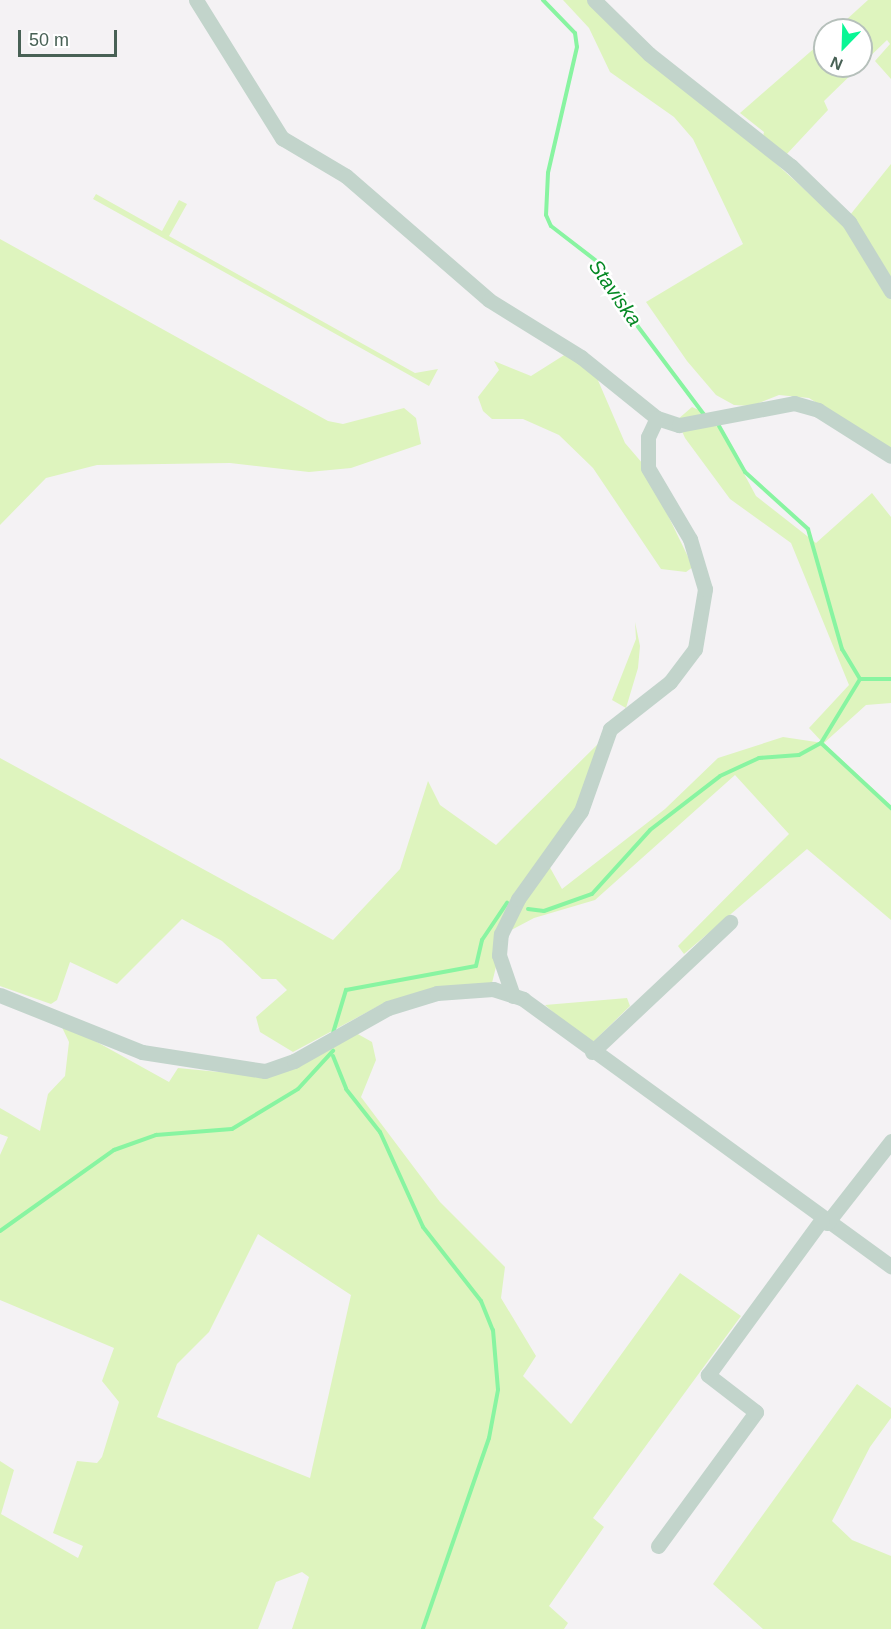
<!DOCTYPE html>
<html>
<head>
<meta charset="utf-8">
<style>
  body { margin:0 }
  #map { position:relative; width:891px; height:1629px; overflow:hidden; background:#f4f2f4; font-family:Helvetica,sans-serif }
  div>[style] { position:absolute }
  [style*='--x'] { left:calc(var(--x)*1px); top:calc(var(--y)*1px); width:calc(var(--w)*1px); rotate:calc(var(--a)*1deg) }
  .green>* { inset:0; background:#def4be }
  .stream>* { height:4px; margin:-2px; padding:0 2px; transform-origin:2px; border-radius:2px; background:#88f4a1 }
  .street>* { height:15px; margin:-7.5px; padding:0 7.5px; transform-origin:7.5px; border-radius:7.5px; background:#c2d4cb }
  span { translate:-50% -50%; white-space:nowrap; text-align:center; line-height:1.15; -webkit-text-stroke:5px #fff; paint-order:stroke }
  .water-label { font-size:20px; color:#058924; font-style:italic }
  .north { position:absolute; left:813px; top:18px; width:60px; height:60px; box-sizing:border-box; background:#fff; border:2px solid #b6c0bb; border-radius:50%; rotate:203deg; font-size:16px; font-weight:700; line-height:24px; text-align:center; color:#486155 }
  .north::after { content:''; display:block; margin:auto; width:21px; height:27px; background:#0af695; clip-path:polygon(50% 0,100% 100%,50% 72%,0 100%) }
  .scale { position:absolute; left:18px; top:30px; width:99px; height:27px; box-sizing:border-box; border:3px solid #486155; border-top:0; padding-left:8px; font-size:18px; line-height:21px; white-space:nowrap; color:#486155; -webkit-text-stroke:4px #fff; paint-order:stroke }
</style>
</head>
<body>
<div id="map">
  <div class="green">
    <div style="clip-path:polygon(563px 0,603px 0,649px 49px,843px 224px,869px 259px,891px 300px,891px 450px,809px 398px,779px 395px,751px 406px,734px 405px,716px 395px,687px 361px,646px 302px,743px 244px,693px 139px,674px 117px,610px 72px,589px 28px)"></div>
    <div style="clip-path:polygon(868px 0,891px 0,891px 79px,875px 61px,890px 44px,887px 40px,861px 65px,861px 30px,835px 30px)"></div>
    <div style="clip-path:polygon(825px 39px,825px 66px,860px 66px,824px 101px,828px 110px,785px 156px,762px 141px,764px 132px,740px 113px)"></div>
    <div style="clip-path:polygon(891px 164px,891px 281px,850px 215px)"></div>
    <div style="clip-path:polygon(96px 194px,162px 231px,179px 200px,187px 204px,169px 236px,415px 373px,438px 369px,429px 386px,93px 199px)"></div>
    <div style="clip-path:polygon(0 239px,328px 421px,343px 424px,404px 408px,416px 418px,421px 444px,351px 468px,309px 472px,230px 463px,97px 465px,46px 478px,0 525px)"></div>
    <div style="clip-path:polygon(569px 352px,597px 378px,625px 443px,643px 464px,693px 567px,686px 572px,661px 569px,593px 468px,559px 435px,523px 419px,492px 419px,483px 411px,478px 397px,499px 370px,494px 361px,531px 376px)"></div>
    <div style="clip-path:polygon(692px 407px,713px 416px,756px 496px,816px 543px,872px 493px,891px 517px,891px 703px,866px 705px,824px 743px,891px 806px,891px 920px,807px 849px,684px 954px,678px 946px,789px 834px,735px 775px,595px 900px,534px 918px,504px 934px,492px 983px,386px 1002px,293px 1052px,260px 1032px,256px 1017px,287px 990px,276px 979px,262px 979px,222px 941px,182px 919px,117px 984px,70px 962px,57px 1000px,51px 1004px,0 986px,0 758px,333px 940px,400px 869px,428px 781px,440px 805px,496px 845px,603px 739px,591px 780px,548px 864px,562px 889px,665px 809px,718px 758px,783px 737px,823px 743px,809px 728px,849px 685px,791px 543px,730px 499px,685px 438px,677px 420px)"></div>
    <div style="clip-path:polygon(635px 622px,640px 646px,638px 668px,626px 708px,612px 700px,636px 639px)"></div>
    <div style="clip-path:polygon(627px 998px,630px 1006px,590px 1045px,545px 1005px)"></div>
    <div style="clip-path:polygon(evenodd,59px 1021px,169px 1082px,178px 1068px,239px 1074px,356px 1033px,372px 1042px,376px 1060px,361px 1097px,440px 1202px,505px 1267px,501px 1298px,536px 1356px,523px 1376px,571px 1424px,680px 1273px,741px 1316px,593px 1518px,604px 1527px,549px 1606px,568px 1623px,564px 1629px,292px 1629px,309px 1577px,302px 1572px,276px 1582px,258px 1629px,0 1629px,0 1461px,14px 1470px,1px 1514px,78px 1558px,83px 1546px,53px 1533px,77px 1461px,97px 1463px,102px 1457px,119px 1402px,102px 1381px,114px 1348px,0 1300px,0 1155px,8px 1137px,0 1134px,0 1108px,40px 1131px,48px 1094px,65px 1076px,69px 1042px,59px 1021px,258px 1234px,351px 1295px,310px 1478px,157px 1417px,177px 1364px,209px 1332px,258px 1234px)"></div>
    <div style="clip-path:polygon(857px 1384px,891px 1408px,891px 1418px,870px 1447px,832px 1521px,852px 1540px,891px 1556px,891px 1629px,763px 1629px,713px 1584px)"></div>
  </div>
  <div class="stream">
    <div style="--x:543;--y:0;--w:46;--a:45.9"></div>
    <div style="--x:575;--y:33;--w:14;--a:82"></div>
    <div style="--x:577;--y:47;--w:129;--a:103"></div>
    <div style="--x:548;--y:173;--w:42;--a:92.7"></div>
    <div style="--x:546;--y:215;--w:12;--a:66"></div>
    <div style="--x:551;--y:226;--w:61;--a:37.6"></div>
    <div style="--x:599;--y:263;--w:66;--a:59.2"></div>
    <div style="--x:633;--y:320;--w:120;--a:53.1"></div>
    <div style="--x:719;--y:426;--w:53;--a:60.5"></div>
    <div style="--x:745;--y:472;--w:85;--a:42.1"></div>
    <div style="--x:808;--y:529;--w:125;--a:74.2"></div>
    <div style="--x:842;--y:649;--w:35;--a:59"></div>
    <div style="--x:860;--y:679;--w:31;--a:0"></div>
    <div style="--x:821;--y:743;--w:96;--a:42.9"></div>
    <div style="--x:528;--y:909;--w:16;--a:7"></div>
    <div style="--x:544;--y:911;--w:51;--a:-19.5"></div>
    <div style="--x:592;--y:894;--w:86;--a:-47.8"></div>
    <div style="--x:650;--y:830;--w:88;--a:-37.6"></div>
    <div style="--x:720;--y:776;--w:43;--a:-24.8"></div>
    <div style="--x:759;--y:758;--w:40;--a:-4.3"></div>
    <div style="--x:799;--y:755;--w:25;--a:-29"></div>
    <div style="--x:821;--y:743;--w:75;--a:-58.6"></div>
    <div style="--x:333;--y:1033;--w:45;--a:-73.2"></div>
    <div style="--x:346;--y:990;--w:132;--a:-10.5"></div>
    <div style="--x:476;--y:966;--w:27;--a:-77"></div>
    <div style="--x:482;--y:940;--w:45;--a:-56"></div>
    <div style="--x:333;--y:1056;--w:35;--a:68"></div>
    <div style="--x:346;--y:1089;--w:55;--a:51.7"></div>
    <div style="--x:380;--y:1132;--w:104;--a:65.6"></div>
    <div style="--x:423;--y:1227;--w:94;--a:51.9"></div>
    <div style="--x:481;--y:1301;--w:31;--a:68"></div>
    <div style="--x:493;--y:1330;--w:60;--a:85.2"></div>
    <div style="--x:498;--y:1390;--w:49;--a:100.6"></div>
    <div style="--x:489;--y:1438;--w:202;--a:109.1"></div>
    <div style="--x:0;--y:1231;--w:140;--a:-35.4"></div>
    <div style="--x:114;--y:1150;--w:45;--a:-19.7"></div>
    <div style="--x:156;--y:1135;--w:76;--a:-4.5"></div>
    <div style="--x:232;--y:1129;--w:77;--a:-31.2"></div>
    <div style="--x:298;--y:1089;--w:52;--a:-47.4"></div>
  </div>
  <div class="street">
    <div style="--x:196;--y:0;--w:163;--a:58.1"></div>
    <div style="--x:282;--y:138;--w:74;--a:30.7"></div>
    <div style="--x:346;--y:176;--w:189;--a:40.9"></div>
    <div style="--x:489;--y:300;--w:108;--a:31.8"></div>
    <div style="--x:581;--y:357;--w:97;--a:38.8"></div>
    <div style="--x:657;--y:418;--w:23;--a:18"></div>
    <div style="--x:679;--y:425;--w:117;--a:-10.8"></div>
    <div style="--x:794;--y:403;--w:25;--a:16"></div>
    <div style="--x:818;--y:410;--w:86;--a:32.2"></div>
    <div style="--x:594;--y:0;--w:77;--a:44.5"></div>
    <div style="--x:649;--y:54;--w:181;--a:38.3"></div>
    <div style="--x:791;--y:166;--w:81;--a:44"></div>
    <div style="--x:849;--y:222;--w:81;--a:58.7"></div>
    <div style="--x:0;--y:995;--w:153;--a:21.9"></div>
    <div style="--x:142;--y:1052;--w:124;--a:8.8"></div>
    <div style="--x:265;--y:1071;--w:31;--a:-19"></div>
    <div style="--x:294;--y:1061;--w:108;--a:-29.4"></div>
    <div style="--x:388;--y:1008;--w:51;--a:-17"></div>
    <div style="--x:437;--y:993;--w:56;--a:-4.1"></div>
    <div style="--x:493;--y:989;--w:32;--a:18"></div>
    <div style="--x:523;--y:999;--w:455;--a:36"></div>
    <div style="--x:513;--y:996;--w:43;--a:-108.9"></div>
    <div style="--x:499;--y:955;--w:21;--a:-85"></div>
    <div style="--x:501;--y:934;--w:39;--a:-64"></div>
    <div style="--x:518;--y:899;--w:108;--a:-54.4"></div>
    <div style="--x:581;--y:811;--w:87;--a:-70.5"></div>
    <div style="--x:610;--y:729;--w:76;--a:-38.1"></div>
    <div style="--x:670;--y:682;--w:41;--a:-52.9"></div>
    <div style="--x:695;--y:649;--w:61;--a:-80.5"></div>
    <div style="--x:705;--y:589;--w:52;--a:-106.7"></div>
    <div style="--x:690;--y:539;--w:82;--a:-120.6"></div>
    <div style="--x:648;--y:468;--w:31;--a:-90"></div>
    <div style="--x:648;--y:437;--w:21;--a:-65"></div>
    <div style="--x:592;--y:1052;--w:190;--a:-43.3"></div>
    <div style="--x:827;--y:1223;--w:104;--a:-52"></div>
    <div style="--x:658;--y:1546;--w:166;--a:-53.8"></div>
    <div style="--x:756;--y:1412;--w:61;--a:-142.4"></div>
    <div style="--x:708;--y:1375;--w:193;--a:-53.8"></div>
  </div>
  <div class="water-label">
    <span style="left:615px;top:293px;rotate:55deg">Staviska</span>
  </div>
  <div class="north">N</div>
  <div class="scale">50 m</div>
</div>
</body>
</html>
